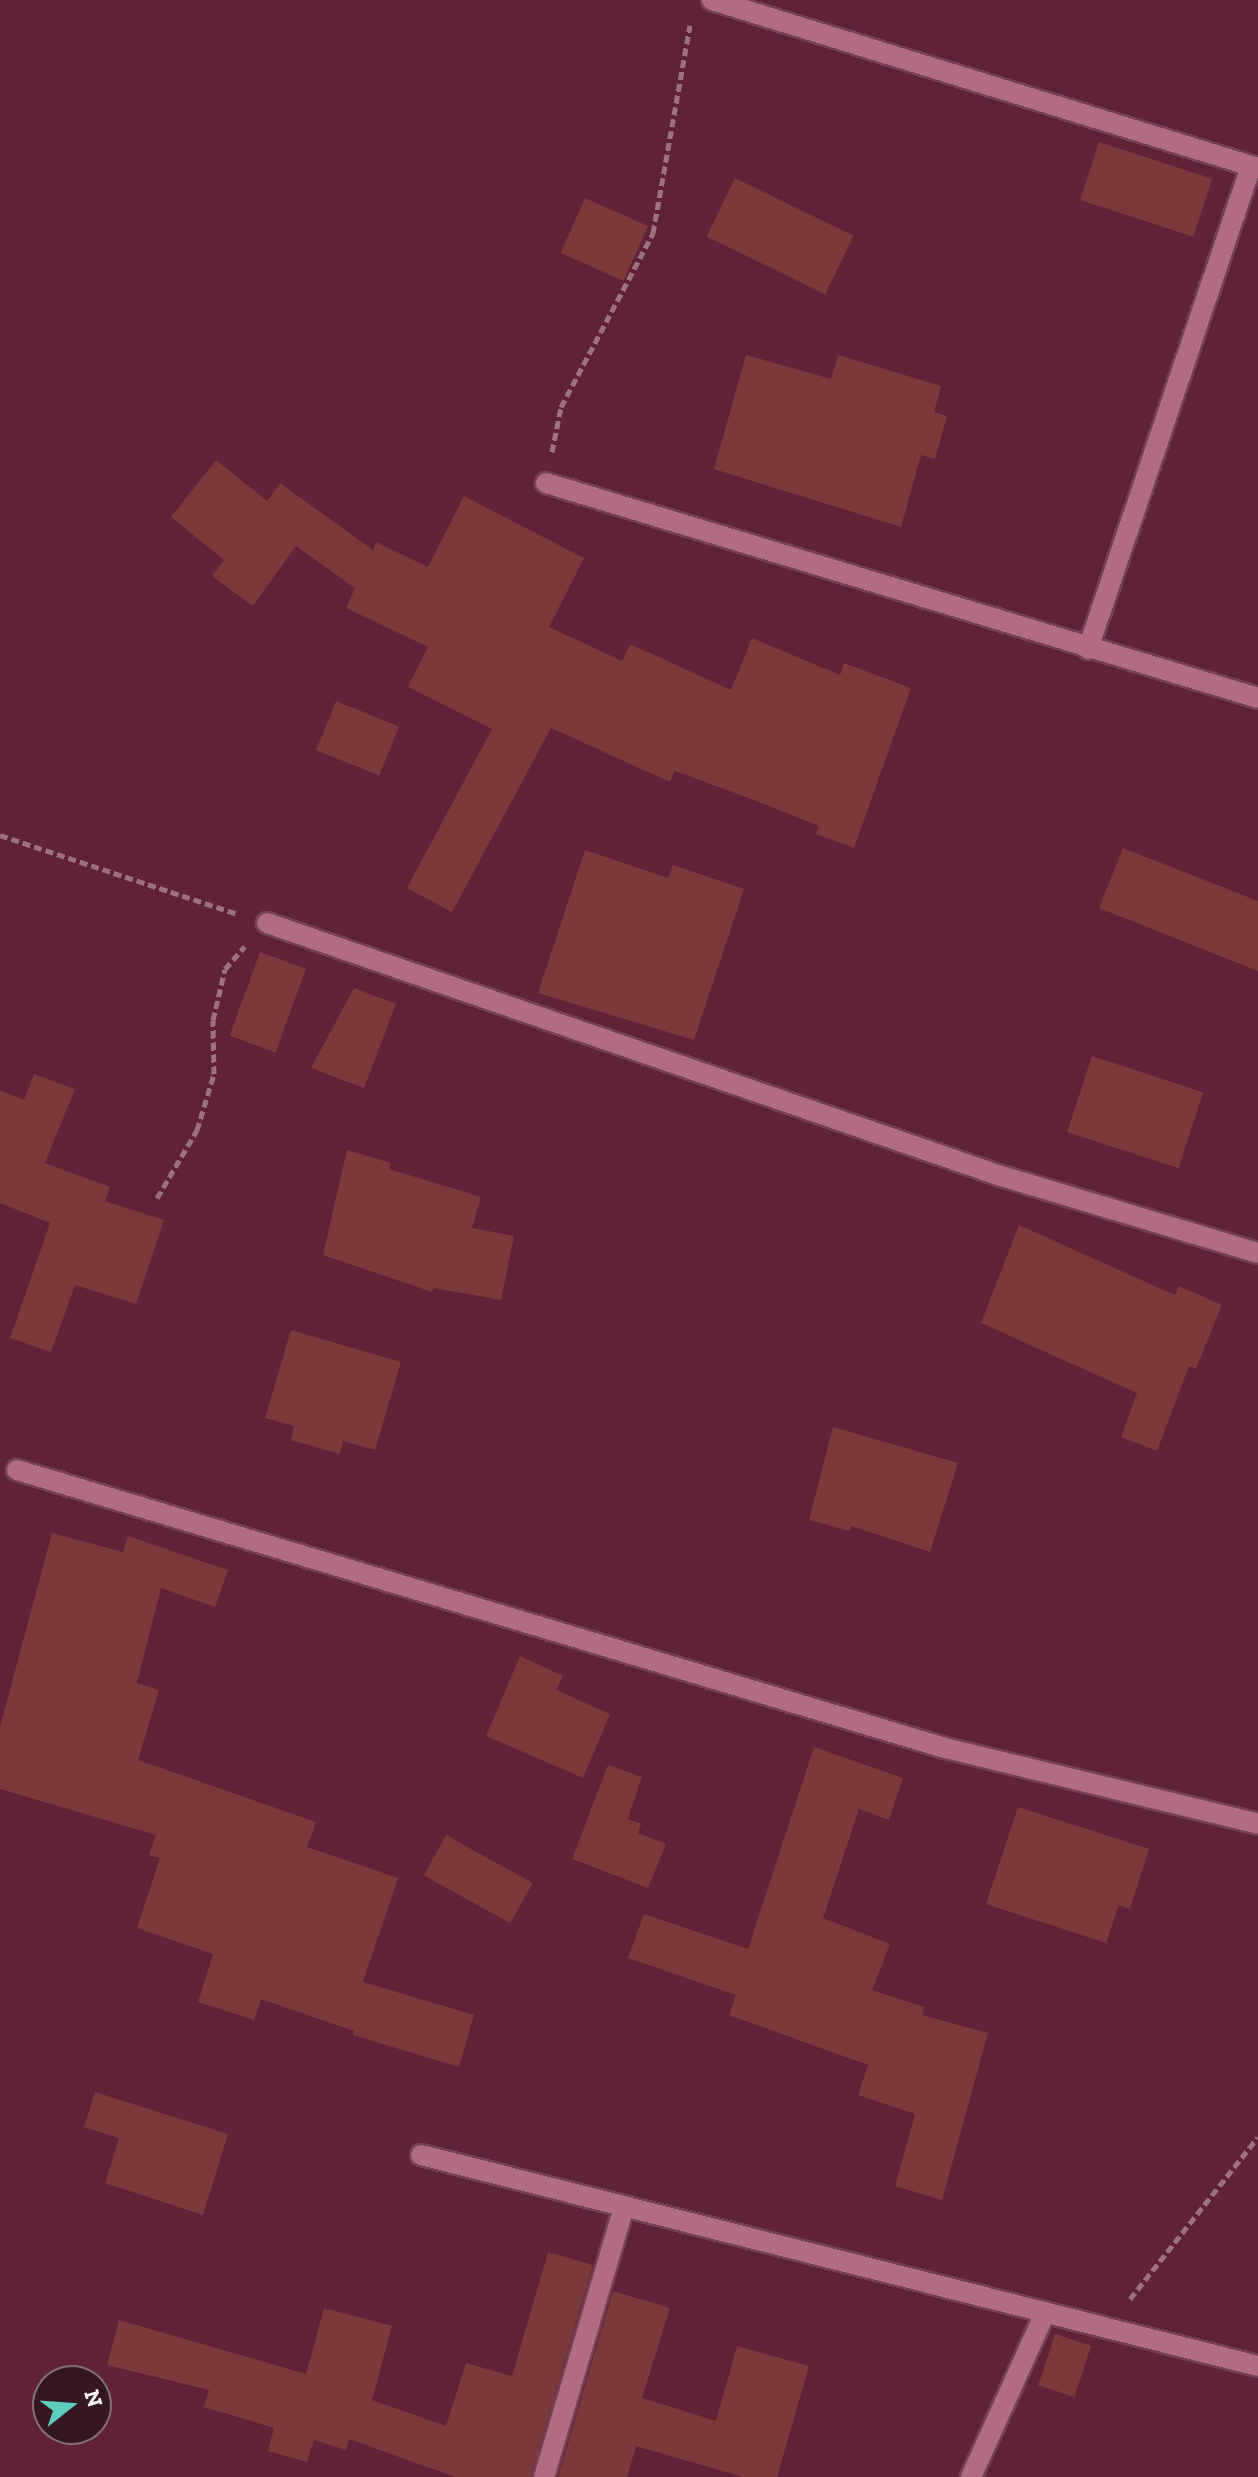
<!DOCTYPE html>
<html>
<head>
<meta charset="utf-8">
<style>
  body { margin:0 }
  #map { position:relative; width:1258px; height:2477px; overflow:hidden; background:#612138; font-family:"Zilla Slab",serif }
  div>[style] { position:absolute }
  [style*='--x'] { left:calc(var(--x)*1px); top:calc(var(--y)*1px); width:calc(var(--w)*1px); rotate:calc(var(--a)*1deg) }
  .building>* { inset:0; background:#7a3a3b; transform-origin:0 0 }
  .path>* { height:5px; margin-top:-2.5px; transform-origin:0; background:repeating-linear-gradient(90deg,#9c7281 0 8px,transparent 0 12px) }
  .roads { filter:drop-shadow(2px 0 #734156) drop-shadow(-2px 0 #734156) drop-shadow(0 2px #734156) drop-shadow(0 -2px #734156) }
  .minor>* { height:20px; margin:-10px; padding:0 10px; transform-origin:10px; border-radius:10px; background:#b36b81 }
  span { translate:-50% -50%; white-space:nowrap; text-align:center; line-height:1.15; -webkit-text-stroke:6px #341721; paint-order:stroke }
  .north { position:absolute; left:32px; top:2365px; width:80px; height:80px; box-sizing:border-box; background:#341721; border:2px solid #836f75; border-radius:50%; rotate:73deg; font-size:22px; font-weight:700; line-height:32px; text-align:center; color:#faf2f4 }
  .north::after { content:''; display:block; margin:auto; width:28px; height:36px; background:#5ccebb; clip-path:polygon(50% 0,100% 100%,50% 72%,0 100%) }
</style>
</head>
<body>
<div id="map">
  <div class="building">
    <div style="left:1099px;top:142px;width:119px;height:61px;rotate:18deg"></div>
    <div style="left:735px;top:178px;width:132px;height:65px;rotate:26deg"></div>
    <div style="left:585px;top:198px;width:69px;height:60px;rotate:24deg"></div>
    <div style="clip-path:polygon(746px 355px,831px 379px,838px 355px,941px 386px,934px 412px,947px 416px,935px 459px,921px 455px,901px 527px,714px 469px)"></div>
    <div style="clip-path:polygon(216px 460px,267px 501px,280px 483px,373px 550px,376px 542px,428px 567px,464px 496px,584px 558px,549px 627px,622px 661px,630px 644px,731px 690px,752px 638px,840px 675px,844px 663px,911px 688px,854px 848px,816px 834px,819px 826px,746px 797px,675px 771px,670px 782px,551px 728px,452px 912px,407px 888px,492px 729px,408px 687px,428px 647px,346px 608px,355px 588px,296px 546px,253px 606px,212px 576px,224px 560px,171px 517px)"></div>
    <div style="left:336px;top:701px;width:68px;height:53px;rotate:22deg"></div>
    <div style="clip-path:polygon(1123px 848px,1258px 901px,1258px 971px,1099px 908px)"></div>
    <div style="clip-path:polygon(585px 850px,668px 878px,673px 865px,744px 889px,694px 1040px,538px 993px)"></div>
    <div style="left:260px;top:952px;width:49px;height:89px;rotate:20deg"></div>
    <div style="clip-path:polygon(354px 988px,396px 1004px,364px 1088px,311px 1068px)"></div>
    <div style="left:1092px;top:1056px;width:117px;height:80px;rotate:18deg"></div>
    <div style="clip-path:polygon(34px 1074px,75px 1089px,45px 1163px,110px 1187px,105px 1201px,164px 1220px,136px 1304px,75px 1285px,51px 1352px,10px 1338px,50px 1223px,0 1203px,0 1090px,24px 1100px)"></div>
    <div style="clip-path:polygon(347px 1150px,391px 1163px,389px 1169px,481px 1197px,472px 1228px,514px 1236px,501px 1300px,434px 1288px,432px 1292px,323px 1255px)"></div>
    <div style="clip-path:polygon(1019px 1225px,1175px 1295px,1179px 1286px,1222px 1305px,1196px 1369px,1189px 1366px,1157px 1451px,1121px 1437px,1137px 1393px,981px 1323px)"></div>
    <div style="clip-path:polygon(291px 1330px,401px 1362px,375px 1450px,343px 1441px,340px 1454px,291px 1440px,294px 1426px,265px 1418px)"></div>
    <div style="clip-path:polygon(833px 1427px,958px 1463px,930px 1552px,851px 1526px,850px 1531px,809px 1520px)"></div>
    <div style="clip-path:polygon(52px 1533px,123px 1552px,128px 1536px,228px 1570px,215px 1607px,161px 1588px,137px 1683px,159px 1690px,138px 1760px,316px 1822px,307px 1847px,398px 1878px,363px 1982px,474px 2015px,459px 2067px,353px 2035px,354px 2031px,261px 1999px,254px 2020px,198px 2002px,213px 1954px,137px 1928px,160px 1858px,149px 1855px,156px 1835px,0 1789px,0 1727px)"></div>
    <div style="clip-path:polygon(520px 1656px,563px 1676px,556px 1690px,610px 1714px,583px 1778px,486px 1736px)"></div>
    <div style="clip-path:polygon(814px 1747px,903px 1778px,889px 1820px,859px 1809px,823px 1918px,890px 1944px,872px 1990px,924px 2007px,922px 2015px,988px 2033px,942px 2200px,895px 2186px,915px 2114px,858px 2095px,868px 2065px,729px 2015px,736px 1995px,628px 1958px,644px 1914px,748px 1949px)"></div>
    <div style="clip-path:polygon(608px 1765px,642px 1777px,628px 1819px,641px 1824px,638px 1833px,666px 1844px,648px 1888px,572px 1859px)"></div>
    <div style="clip-path:polygon(1018px 1807px,1149px 1849px,1130px 1909px,1119px 1905px,1106px 1943px,986px 1904px)"></div>
    <div style="left:446px;top:1835px;width:99px;height:46px;rotate:29deg"></div>
    <div style="clip-path:polygon(95px 2092px,228px 2134px,203px 2215px,105px 2183px,119px 2138px,84px 2127px)"></div>
    <div style="clip-path:polygon(548px 2252px,593px 2265px,531px 2477px,455px 2477px,349px 2439px,346px 2450px,314px 2440px,307px 2462px,268px 2451px,274px 2428px,204px 2407px,209px 2390px,107px 2365px,119px 2320px,306px 2374px,324px 2308px,392px 2326px,372px 2400px,446px 2426px,466px 2363px,512px 2376px)"></div>
    <div style="clip-path:polygon(613px 2291px,670px 2308px,642px 2398px,716px 2421px,737px 2346px,809px 2366px,777px 2477px,743px 2477px,636px 2446px,627px 2477px,558px 2477px)"></div>
    <div style="left:1055px;top:2334px;width:38px;height:54px;rotate:18deg"></div>
  </div>
  <div class="path">
    <div style="--x:552;--y:452;--w:46;--a:-78.7"></div>
    <div style="--x:561;--y:407;--w:197;--a:-62.1"></div>
    <div style="--x:653;--y:233;--w:211;--a:-79.9"></div>
    <div style="--x:0;--y:835;--w:250;--a:18.4"></div>
    <div style="--x:157;--y:1198;--w:79;--a:-59.5"></div>
    <div style="--x:197;--y:1130;--w:59;--a:-73.1"></div>
    <div style="--x:214;--y:1074;--w:54;--a:-91.1"></div>
    <div style="--x:213;--y:1020;--w:52;--a:-76.8"></div>
    <div style="--x:225;--y:969;--w:30;--a:-49"></div>
    <div style="--x:1130;--y:2299;--w:206;--a:-51.7"></div>
  </div>
  <div class="roads">
    <div class="minor">
      <div style="--x:712;--y:0;--w:571;--a:17.1"></div>
      <div style="--x:546;--y:483;--w:744;--a:16.8"></div>
      <div style="--x:1088;--y:649;--w:510;--a:-71.35"></div>
      <div style="--x:267;--y:923;--w:773;--a:19.02"></div>
      <div style="--x:998;--y:1175;--w:271;--a:16.7"></div>
      <div style="--x:17;--y:1470;--w:969;--a:16.68"></div>
      <div style="--x:945;--y:1748;--w:322;--a:13.6"></div>
      <div style="--x:421;--y:2155;--w:863;--a:14.15"></div>
      <div style="--x:544;--y:2477;--w:282;--a:-73.5"></div>
      <div style="--x:971;--y:2477;--w:178;--a:-65.7"></div>
    </div>
  </div>
  <div class="north">N</div>
</div>
</body>
</html>
